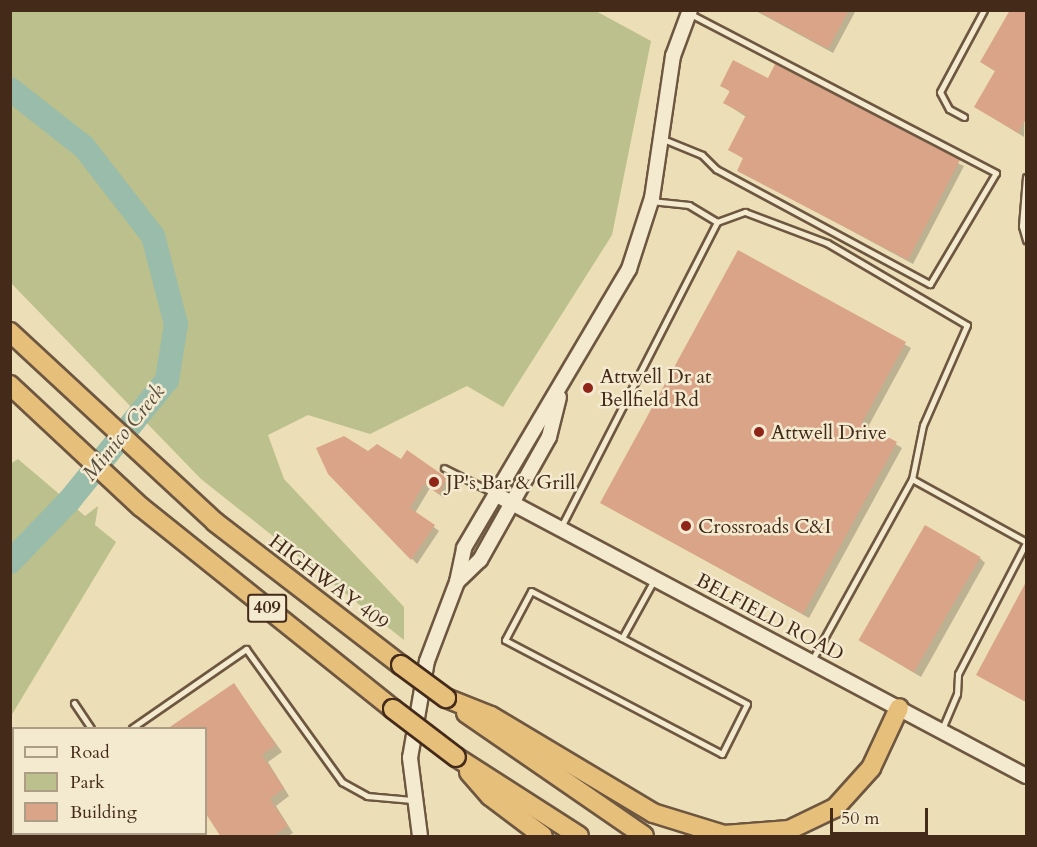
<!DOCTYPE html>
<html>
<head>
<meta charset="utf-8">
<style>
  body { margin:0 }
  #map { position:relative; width:1037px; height:847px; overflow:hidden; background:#ecdeb6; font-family:Cardo,serif }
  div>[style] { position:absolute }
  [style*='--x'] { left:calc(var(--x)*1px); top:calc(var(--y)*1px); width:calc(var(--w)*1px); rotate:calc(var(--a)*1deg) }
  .green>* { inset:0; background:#bbc08c }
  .shadow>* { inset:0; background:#0003 }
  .river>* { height:24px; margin:-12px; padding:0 12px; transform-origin:12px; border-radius:12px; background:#99bcab }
  .building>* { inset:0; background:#d9a488; transform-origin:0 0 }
  .roads { filter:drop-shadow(2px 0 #6e5740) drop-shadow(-2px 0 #6e5740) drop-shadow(0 2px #6e5740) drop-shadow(0 -2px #6e5740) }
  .lane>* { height:5px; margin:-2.5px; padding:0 2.5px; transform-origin:2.5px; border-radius:2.5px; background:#f3ead0 }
  .secondary>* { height:14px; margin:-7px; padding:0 7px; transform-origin:7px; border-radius:7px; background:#f3ead0 }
  .highway>* { height:18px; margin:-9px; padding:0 9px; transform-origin:9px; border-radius:9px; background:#e6bf7b }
  .bridges { filter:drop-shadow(2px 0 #442a19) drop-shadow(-2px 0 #442a19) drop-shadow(0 2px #442a19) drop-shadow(0 -2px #442a19) }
  .highway-bridge>* { height:18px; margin:-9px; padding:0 9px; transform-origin:9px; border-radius:9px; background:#e6bf7b }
  .dots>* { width:16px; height:16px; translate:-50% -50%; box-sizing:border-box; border:3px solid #f3ead0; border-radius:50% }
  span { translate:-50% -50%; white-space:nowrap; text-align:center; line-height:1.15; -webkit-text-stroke:5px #f3ead0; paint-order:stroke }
  .shield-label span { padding:2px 4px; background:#f3ead0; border:2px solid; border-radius:4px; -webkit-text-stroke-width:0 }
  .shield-label { font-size:18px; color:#442a19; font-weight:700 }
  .poi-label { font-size:20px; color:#442a19 }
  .left { translate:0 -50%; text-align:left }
  .street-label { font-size:20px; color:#442a19 }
  .water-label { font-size:21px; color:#594e3e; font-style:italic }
  .frame { position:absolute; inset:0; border:12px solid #442a19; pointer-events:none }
  .legend { position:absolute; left:12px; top:727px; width:195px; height:108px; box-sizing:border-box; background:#f3ead0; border:2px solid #ad9d87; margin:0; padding:8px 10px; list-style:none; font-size:18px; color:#442a19 }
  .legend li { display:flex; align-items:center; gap:12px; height:30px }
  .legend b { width:30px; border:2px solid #ad9d87 }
  .scale { position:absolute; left:830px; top:808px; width:98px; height:27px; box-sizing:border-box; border:3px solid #442a19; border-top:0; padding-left:8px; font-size:18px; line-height:21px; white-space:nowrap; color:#442a19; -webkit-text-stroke:4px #f3ead0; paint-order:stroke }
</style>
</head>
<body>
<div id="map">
  <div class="green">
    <div style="clip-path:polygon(594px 10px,651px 41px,612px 235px,503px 407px,467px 386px,370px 434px,308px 415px,268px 435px,284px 479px,404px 607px,404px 640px,201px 479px,11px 283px,11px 11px)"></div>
    <div style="clip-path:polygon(18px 459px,85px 516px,98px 506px,95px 525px,116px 542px,11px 716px,10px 464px)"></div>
  </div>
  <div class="shadow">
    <div style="clip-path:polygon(754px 10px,856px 10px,833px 53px)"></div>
    <div style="clip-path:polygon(1012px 10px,1026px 10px,1024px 137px,976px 107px,996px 72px,982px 62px)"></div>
    <div style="clip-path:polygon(768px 80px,964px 166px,913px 264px,739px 170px,744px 159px,730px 149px,746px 117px,725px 103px,730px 92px,722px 85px)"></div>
    <div style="clip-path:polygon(739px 252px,911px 348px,868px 427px,902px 448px,809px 618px,602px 503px)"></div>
    <div style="clip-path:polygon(368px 453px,401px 461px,451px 484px,444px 498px,430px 488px,415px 513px,439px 531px,417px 564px,330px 473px)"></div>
    <div style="clip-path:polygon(980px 558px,985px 563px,921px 677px,861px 641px)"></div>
    <div style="clip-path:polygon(1026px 585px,1026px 702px,978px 675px)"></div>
    <div style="clip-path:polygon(234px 685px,282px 752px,268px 762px,289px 796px,276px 806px,293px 833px,288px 836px,223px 836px,206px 811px,206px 728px)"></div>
  </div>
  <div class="river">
    <div style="--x:10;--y:89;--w:94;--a:38.1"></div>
    <div style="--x:84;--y:147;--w:113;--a:52.2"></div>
    <div style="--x:153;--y:236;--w:91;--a:75.4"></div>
    <div style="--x:176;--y:324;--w:57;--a:99.1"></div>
    <div style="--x:167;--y:380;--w:156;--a:129"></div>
    <div style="--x:69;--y:501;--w:85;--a:134"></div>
  </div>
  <div class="building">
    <div style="clip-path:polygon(756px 10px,849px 10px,828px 49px)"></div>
    <div style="clip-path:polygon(1010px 10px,1026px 10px,1026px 119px,1018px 133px,974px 107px,995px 71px,980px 62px)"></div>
    <div style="clip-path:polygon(733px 60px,768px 78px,775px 64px,960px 160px,908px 260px,737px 171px,743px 158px,728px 150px,746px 115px,723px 103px,730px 91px,720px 86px)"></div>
    <div style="clip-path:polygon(738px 250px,906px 342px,862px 423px,897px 442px,803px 614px,600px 503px)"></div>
    <div style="clip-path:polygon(344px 436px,368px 451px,377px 444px,401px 459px,407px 450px,447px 478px,439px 494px,424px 484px,410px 508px,435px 525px,411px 560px,328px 474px,316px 448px)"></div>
    <div style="left:925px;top:525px;width:64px;height:133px;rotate:30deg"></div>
    <div style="clip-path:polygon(1026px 582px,1026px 702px,976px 675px)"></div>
    <div style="clip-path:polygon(234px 683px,276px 745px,262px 755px,284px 788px,270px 799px,288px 826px,272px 837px,221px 837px,206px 814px,206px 729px,167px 729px)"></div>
  </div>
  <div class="roads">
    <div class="lane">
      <div style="--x:964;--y:117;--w:17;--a:-152"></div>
      <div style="--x:949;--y:109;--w:19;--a:-118"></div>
      <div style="--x:940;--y:92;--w:93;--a:-61.8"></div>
      <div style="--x:663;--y:139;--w:42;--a:22.3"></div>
      <div style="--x:702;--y:155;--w:20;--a:45"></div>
      <div style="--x:716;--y:169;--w:243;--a:28.3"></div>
      <div style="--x:930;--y:284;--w:129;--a:-59.3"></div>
      <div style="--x:996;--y:173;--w:345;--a:-152.5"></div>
      <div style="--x:1026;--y:177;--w:49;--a:94.7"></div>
      <div style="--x:1022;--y:226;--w:15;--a:74"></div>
      <div style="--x:717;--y:222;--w:30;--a:-20"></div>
      <div style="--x:745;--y:212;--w:88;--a:20.7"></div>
      <div style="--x:827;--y:243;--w:162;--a:30.4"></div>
      <div style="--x:967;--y:325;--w:109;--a:113.7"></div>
      <div style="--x:923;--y:425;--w:55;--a:101.5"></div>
      <div style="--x:444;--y:468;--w:56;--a:26.6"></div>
      <div style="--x:561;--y:527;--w:343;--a:-62.9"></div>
      <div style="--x:717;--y:222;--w:33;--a:-149"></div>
      <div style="--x:689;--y:205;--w:36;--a:-174"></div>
      <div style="--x:622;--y:638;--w:141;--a:27.8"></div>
      <div style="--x:747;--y:704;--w:56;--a:116.6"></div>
      <div style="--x:722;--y:754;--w:245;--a:-152.3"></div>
      <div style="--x:505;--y:640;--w:55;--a:-62"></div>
      <div style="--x:531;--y:591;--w:102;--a:27.3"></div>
      <div style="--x:622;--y:638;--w:66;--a:-61.1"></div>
      <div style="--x:812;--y:660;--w:207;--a:-61.1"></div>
      <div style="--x:912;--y:479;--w:130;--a:28.9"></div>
      <div style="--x:74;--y:703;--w:30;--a:56"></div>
      <div style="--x:132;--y:728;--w:139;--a:-34.7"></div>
      <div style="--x:246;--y:649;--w:164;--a:54.2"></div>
      <div style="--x:342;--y:782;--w:29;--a:29"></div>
      <div style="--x:367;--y:796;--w:45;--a:5.1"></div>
      <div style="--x:942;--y:729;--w:38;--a:-67"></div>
      <div style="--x:957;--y:694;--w:20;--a:-87"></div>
      <div style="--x:958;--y:674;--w:148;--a:-62.6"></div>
    </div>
    <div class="secondary">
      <div style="--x:495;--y:494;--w:601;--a:27.97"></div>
      <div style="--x:457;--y:582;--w:32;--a:-44"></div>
      <div style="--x:480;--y:560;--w:141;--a:-60.7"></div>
      <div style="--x:549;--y:437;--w:41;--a:-76"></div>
      <div style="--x:420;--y:836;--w:79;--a:-97.3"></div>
      <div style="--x:410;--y:758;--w:98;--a:-80.1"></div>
      <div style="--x:427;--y:661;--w:85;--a:-69.2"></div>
      <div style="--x:457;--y:582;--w:35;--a:-78"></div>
      <div style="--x:464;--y:548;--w:324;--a:-59.4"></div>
      <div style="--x:629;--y:269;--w:75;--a:-72.1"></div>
      <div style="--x:652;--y:198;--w:144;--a:-81.6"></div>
      <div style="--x:673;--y:56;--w:49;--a:-69.7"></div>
    </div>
    <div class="highway">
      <div style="--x:10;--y:332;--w:280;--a:42.8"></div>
      <div style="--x:215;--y:522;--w:235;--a:37.6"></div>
      <div style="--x:10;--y:385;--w:179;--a:43"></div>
      <div style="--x:141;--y:507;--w:323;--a:38.7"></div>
      <div style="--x:446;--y:698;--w:48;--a:21.8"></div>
      <div style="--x:491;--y:716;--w:189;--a:30.9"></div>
      <div style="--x:653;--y:813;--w:74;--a:17.2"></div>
      <div style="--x:724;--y:835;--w:65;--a:-4.4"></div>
      <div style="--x:789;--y:830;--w:51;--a:-25.6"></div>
      <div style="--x:835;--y:808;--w:54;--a:-48"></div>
      <div style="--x:871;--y:768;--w:66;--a:-65"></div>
      <div style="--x:466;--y:713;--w:216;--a:34.6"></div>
      <div style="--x:456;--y:757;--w:146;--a:32.7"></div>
      <div style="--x:469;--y:772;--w:32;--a:49"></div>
      <div style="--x:490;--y:796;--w:66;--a:37"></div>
    </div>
  </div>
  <div class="bridges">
    <div class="highway-bridge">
      <div style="--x:401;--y:665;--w:56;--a:36.3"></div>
      <div style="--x:393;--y:709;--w:79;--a:37.3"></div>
    </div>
  </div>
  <div class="dots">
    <div style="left:588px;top:388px;background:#8f2418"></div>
    <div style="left:759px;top:432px;background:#8f2418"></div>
    <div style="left:434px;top:482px;background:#8f2418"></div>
    <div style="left:686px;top:526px;background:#8f2418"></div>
  </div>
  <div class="shield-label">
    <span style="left:267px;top:608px">409</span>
  </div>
  <div class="poi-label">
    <span class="left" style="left:600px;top:388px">Attwell Dr at<br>Bellfield Rd</span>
    <span class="left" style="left:771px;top:432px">Attwell Drive</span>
    <span class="left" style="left:446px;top:482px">JP's Bar &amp; Grill</span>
    <span class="left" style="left:698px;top:526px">Crossroads C&amp;I</span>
  </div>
  <div class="street-label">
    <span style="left:329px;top:582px;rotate:37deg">HIGHWAY 409</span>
    <span style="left:770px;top:617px;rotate:28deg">BELFIELD ROAD</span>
  </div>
  <div class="water-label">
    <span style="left:124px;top:433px;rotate:-51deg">Mimico Creek</span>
  </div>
  <div class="frame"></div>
  <ul class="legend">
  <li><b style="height:8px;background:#f3ead0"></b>Road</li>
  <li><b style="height:16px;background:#bbc08c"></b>Park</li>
  <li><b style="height:16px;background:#d9a488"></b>Building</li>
  </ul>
  <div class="scale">50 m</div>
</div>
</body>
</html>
